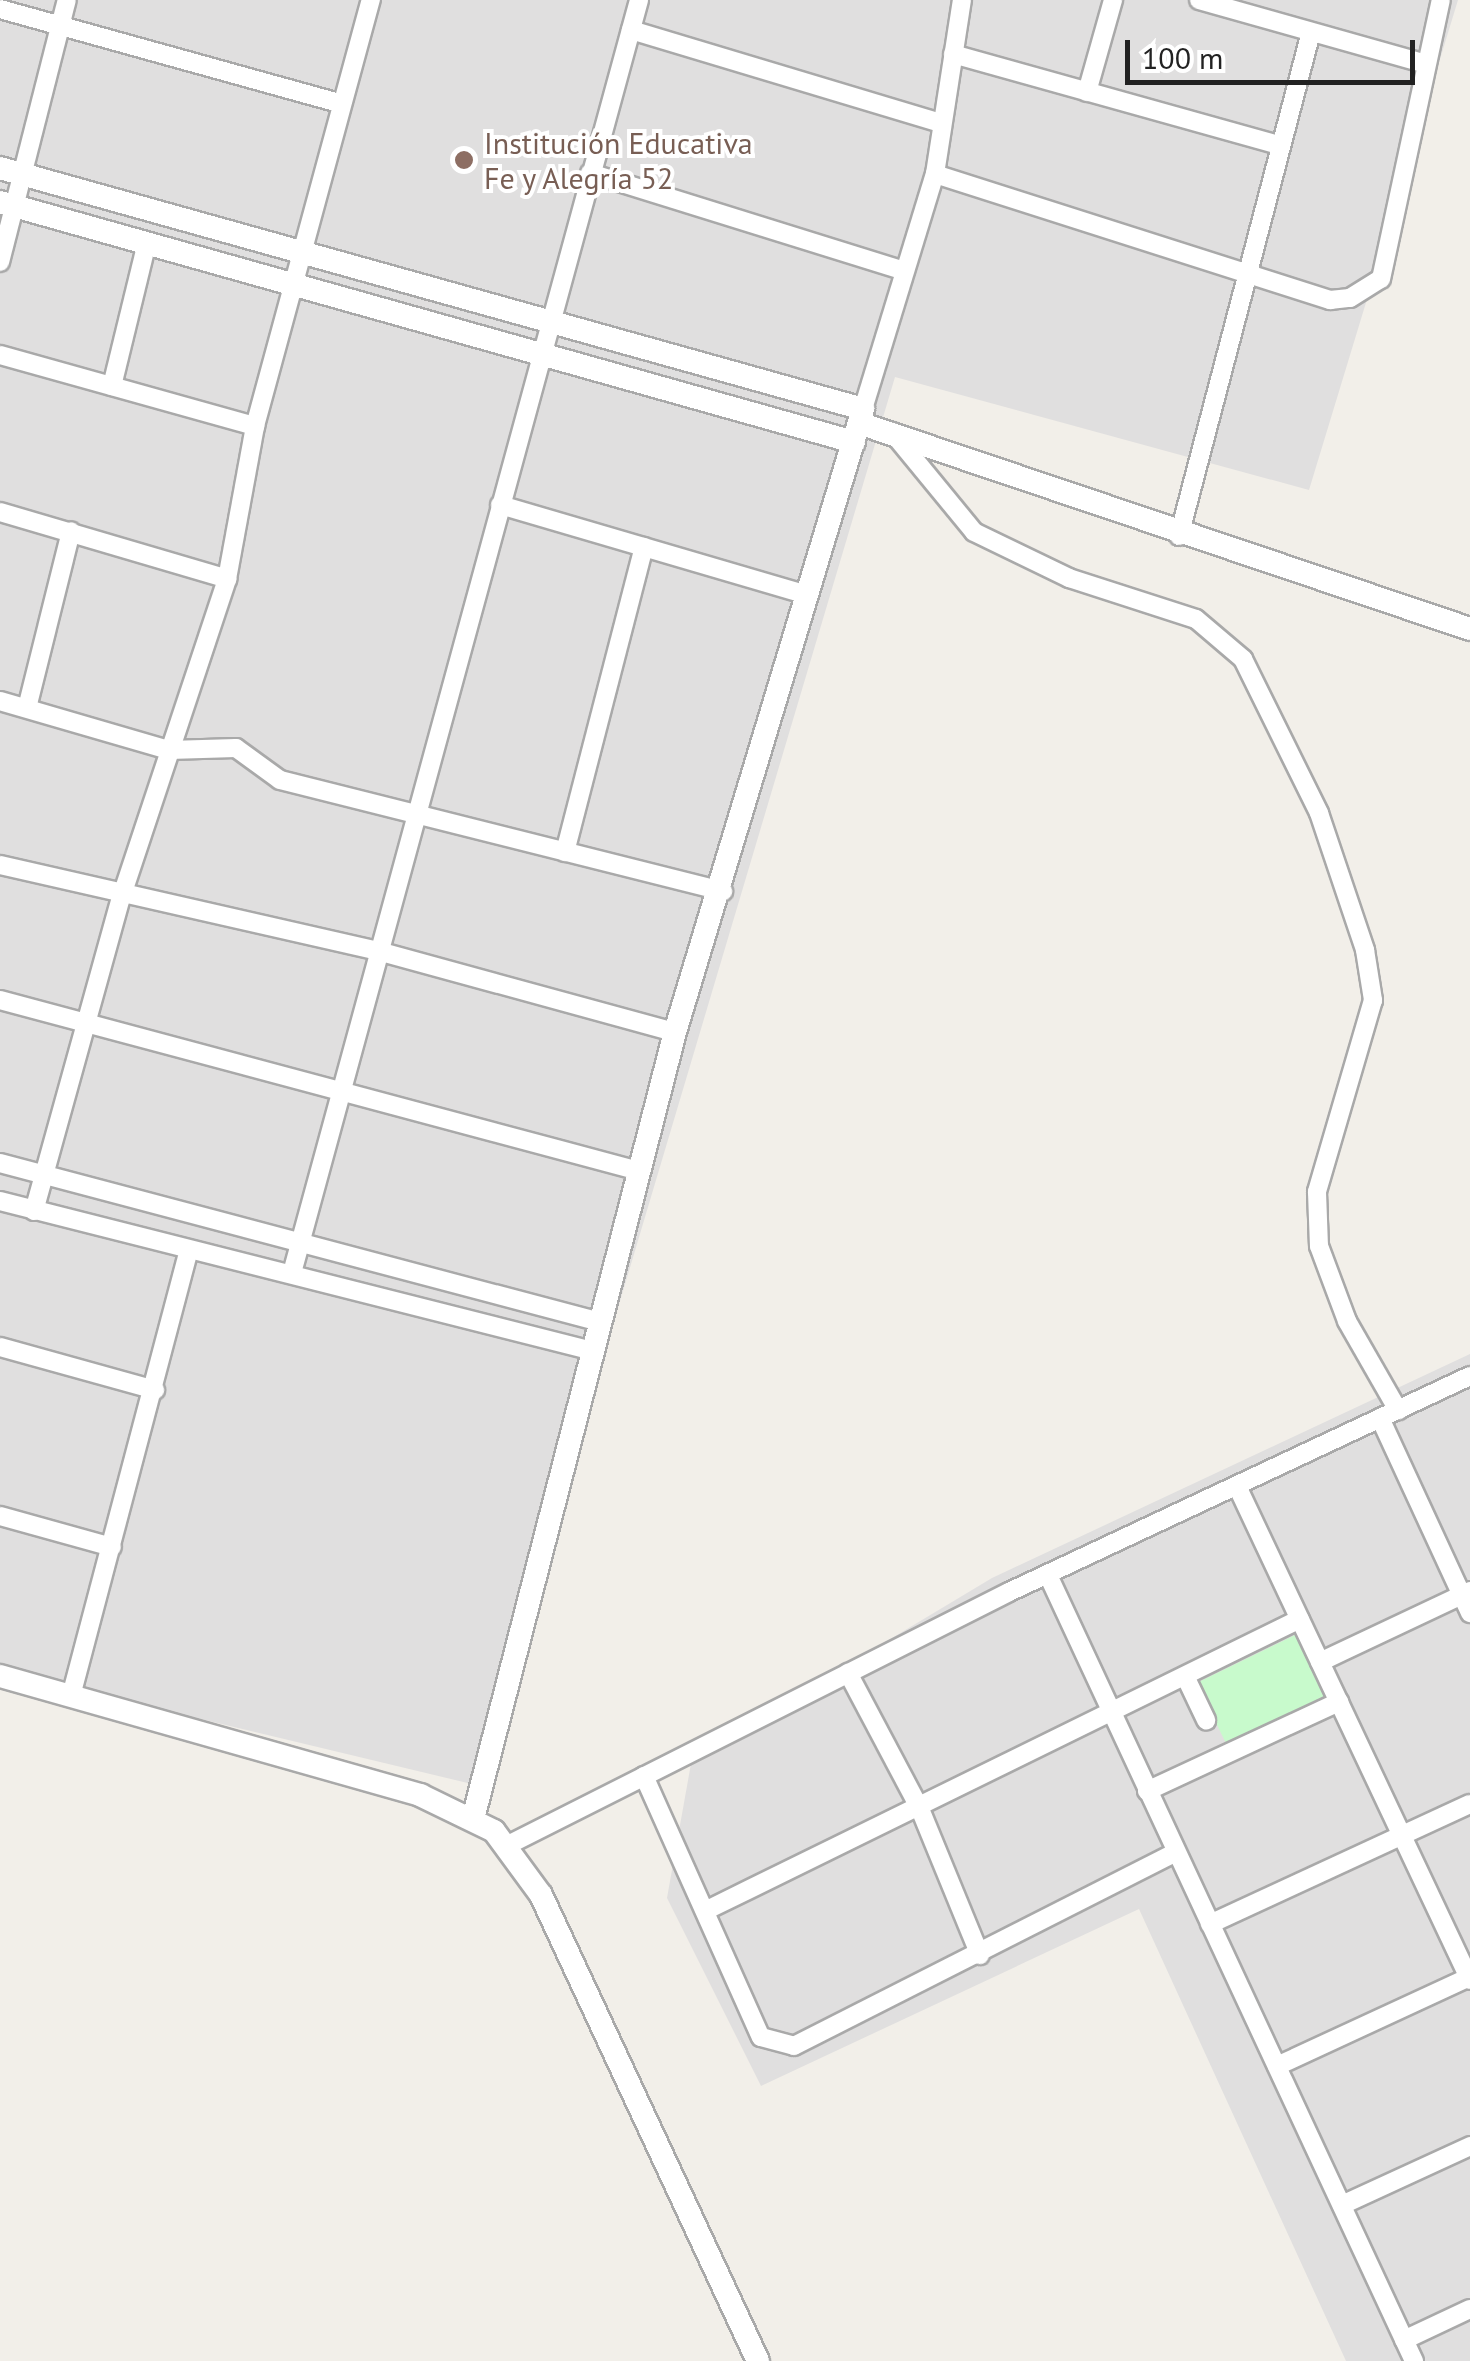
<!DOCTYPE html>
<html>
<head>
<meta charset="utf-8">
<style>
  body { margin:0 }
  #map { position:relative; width:1470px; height:2361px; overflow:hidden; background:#f2efe9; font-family:"PT Sans",sans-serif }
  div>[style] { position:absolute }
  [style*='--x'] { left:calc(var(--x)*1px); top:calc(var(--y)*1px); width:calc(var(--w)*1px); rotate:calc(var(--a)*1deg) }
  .residential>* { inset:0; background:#e0dfdf }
  .park>* { inset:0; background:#c8facc; transform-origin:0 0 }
  .roads { filter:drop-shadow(2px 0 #a9a9a9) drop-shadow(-2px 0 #a9a9a9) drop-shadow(0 2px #a9a9a9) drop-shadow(0 -2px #a9a9a9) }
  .minor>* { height:18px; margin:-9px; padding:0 9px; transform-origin:9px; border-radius:9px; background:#fff }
  .tertiary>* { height:22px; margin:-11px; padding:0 11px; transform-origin:11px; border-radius:11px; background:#fff }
  .dots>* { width:28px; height:28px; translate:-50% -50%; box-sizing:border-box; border:5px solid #fff; border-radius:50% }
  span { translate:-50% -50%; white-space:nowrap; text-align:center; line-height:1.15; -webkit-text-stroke:8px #fff; paint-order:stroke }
  .education-label { font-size:30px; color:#785e54 }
  .left { translate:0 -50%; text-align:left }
  .scale { position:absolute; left:1125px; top:40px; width:290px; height:45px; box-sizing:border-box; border:5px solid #222; border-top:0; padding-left:12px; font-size:30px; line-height:35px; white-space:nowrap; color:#222; -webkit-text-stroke:8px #fff; paint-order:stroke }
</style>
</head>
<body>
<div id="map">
  <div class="residential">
    <div style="clip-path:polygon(0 0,1458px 0,1309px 490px,895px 377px,476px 1785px,0 1671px)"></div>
    <div style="clip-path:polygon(1470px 1354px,1470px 2361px,1346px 2361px,1139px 1909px,761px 2086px,667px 1898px,692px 1758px,992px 1578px)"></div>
  </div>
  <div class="park">
    <div style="left:1299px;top:1633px;width:68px;height:114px;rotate:64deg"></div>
  </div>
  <div class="roads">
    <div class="minor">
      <div style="--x:1199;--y:0;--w:236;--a:15.7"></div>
      <div style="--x:0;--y:9;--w:355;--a:15.5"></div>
      <div style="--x:631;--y:30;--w:320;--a:16.7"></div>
      <div style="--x:953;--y:54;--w:339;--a:15.6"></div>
      <div style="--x:1087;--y:92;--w:96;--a:-74.2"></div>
      <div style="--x:590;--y:173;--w:329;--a:17.3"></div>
      <div style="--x:935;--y:174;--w:415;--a:17.7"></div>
      <div style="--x:1330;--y:300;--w:20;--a:-6"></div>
      <div style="--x:1350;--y:298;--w:36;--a:-32"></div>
      <div style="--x:1381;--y:279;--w:285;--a:-77.9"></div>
      <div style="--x:0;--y:262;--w:270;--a:-75.7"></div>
      <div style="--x:0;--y:355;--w:265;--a:15.6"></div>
      <div style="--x:112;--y:386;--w:148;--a:-76.3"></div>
      <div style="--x:863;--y:409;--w:246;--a:-73"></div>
      <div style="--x:935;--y:174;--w:176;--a:-81.2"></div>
      <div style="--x:892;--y:432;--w:129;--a:50.6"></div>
      <div style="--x:974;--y:532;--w:106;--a:25.8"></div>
      <div style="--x:1069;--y:578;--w:133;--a:17.9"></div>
      <div style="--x:1196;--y:619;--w:62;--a:40.4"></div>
      <div style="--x:1243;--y:659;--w:172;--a:63.7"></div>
      <div style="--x:1319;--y:813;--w:145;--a:71.4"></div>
      <div style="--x:1365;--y:950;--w:51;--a:80.9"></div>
      <div style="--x:1373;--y:1000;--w:200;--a:106.3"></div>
      <div style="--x:1317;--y:1192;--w:54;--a:87.9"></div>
      <div style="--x:1319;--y:1246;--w:80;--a:69.5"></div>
      <div style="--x:1347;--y:1321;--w:103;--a:60.2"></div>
      <div style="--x:500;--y:505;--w:318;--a:16.3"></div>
      <div style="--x:0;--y:512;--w:237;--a:16.4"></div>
      <div style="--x:1179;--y:536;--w:521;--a:-75.32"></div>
      <div style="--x:0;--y:701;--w:176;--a:16.2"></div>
      <div style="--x:169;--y:750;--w:67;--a:-1.7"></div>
      <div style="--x:236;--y:748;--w:54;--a:36"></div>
      <div style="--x:280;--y:780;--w:457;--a:14.1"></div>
      <div style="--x:27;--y:708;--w:182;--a:-76"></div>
      <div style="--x:565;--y:852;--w:315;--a:-75.5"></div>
      <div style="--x:0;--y:865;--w:388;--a:12.8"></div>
      <div style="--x:378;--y:951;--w:308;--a:15.3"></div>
      <div style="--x:0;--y:1000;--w:661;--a:14.98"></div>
      <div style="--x:0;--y:1163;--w:621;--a:14.84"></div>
      <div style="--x:0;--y:1201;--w:612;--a:14.2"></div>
      <div style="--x:34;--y:1211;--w:325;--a:-74.5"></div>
      <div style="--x:121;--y:898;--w:336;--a:-71.6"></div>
      <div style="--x:227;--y:579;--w:156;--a:-79.6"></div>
      <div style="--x:255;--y:426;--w:442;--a:-74.8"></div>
      <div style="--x:292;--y:1273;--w:1319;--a:-74.75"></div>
      <div style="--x:0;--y:1347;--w:161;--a:15.5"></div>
      <div style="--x:1380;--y:1418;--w:215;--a:65.2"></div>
      <div style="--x:1237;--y:1486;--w:546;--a:64.75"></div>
      <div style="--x:0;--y:1516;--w:116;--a:15.5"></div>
      <div style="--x:1048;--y:1575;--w:867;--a:65.03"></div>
      <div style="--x:1320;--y:1662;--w:166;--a:-25.3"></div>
      <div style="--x:848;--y:1673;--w:154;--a:62.1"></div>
      <div style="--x:920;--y:1809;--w:158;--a:67.7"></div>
      <div style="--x:1186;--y:1678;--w:47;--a:64.5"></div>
      <div style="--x:71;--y:1696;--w:458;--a:-75.2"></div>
      <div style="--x:644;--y:1776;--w:286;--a:65.9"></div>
      <div style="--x:761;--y:2037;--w:34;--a:15"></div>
      <div style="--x:794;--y:2046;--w:428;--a:-26.9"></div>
      <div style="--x:1147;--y:1791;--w:212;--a:-24.9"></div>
      <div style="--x:508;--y:1845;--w:561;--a:-26.79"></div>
      <div style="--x:1009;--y:1592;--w:509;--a:-25.11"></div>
      <div style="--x:709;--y:1909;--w:658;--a:-26.14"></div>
      <div style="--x:1210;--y:1924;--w:286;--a:-24.8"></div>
      <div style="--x:1277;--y:2066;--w:213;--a:-24.8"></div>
      <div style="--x:1342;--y:2205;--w:141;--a:-24.7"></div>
      <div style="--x:1404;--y:2340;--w:73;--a:-25.2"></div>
    </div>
    <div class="tertiary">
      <div style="--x:0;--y:168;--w:896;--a:15.6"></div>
      <div style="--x:863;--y:409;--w:651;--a:106.79"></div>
      <div style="--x:675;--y:1032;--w:808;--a:104.4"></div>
      <div style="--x:0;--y:202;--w:887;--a:15.7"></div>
      <div style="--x:859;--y:423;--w:645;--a:18.63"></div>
      <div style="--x:0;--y:1676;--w:437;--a:15.8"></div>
      <div style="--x:420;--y:1795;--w:82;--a:25.9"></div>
      <div style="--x:494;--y:1831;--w:79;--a:53.7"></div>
      <div style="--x:541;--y:1895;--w:514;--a:65.03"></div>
    </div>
  </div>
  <div class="dots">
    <div style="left:464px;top:160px;background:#8d6e63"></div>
  </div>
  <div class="education-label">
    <span class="left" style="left:484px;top:160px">Institución Educativa<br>Fe y Alegría 52</span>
  </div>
  <div class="scale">100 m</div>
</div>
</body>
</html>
